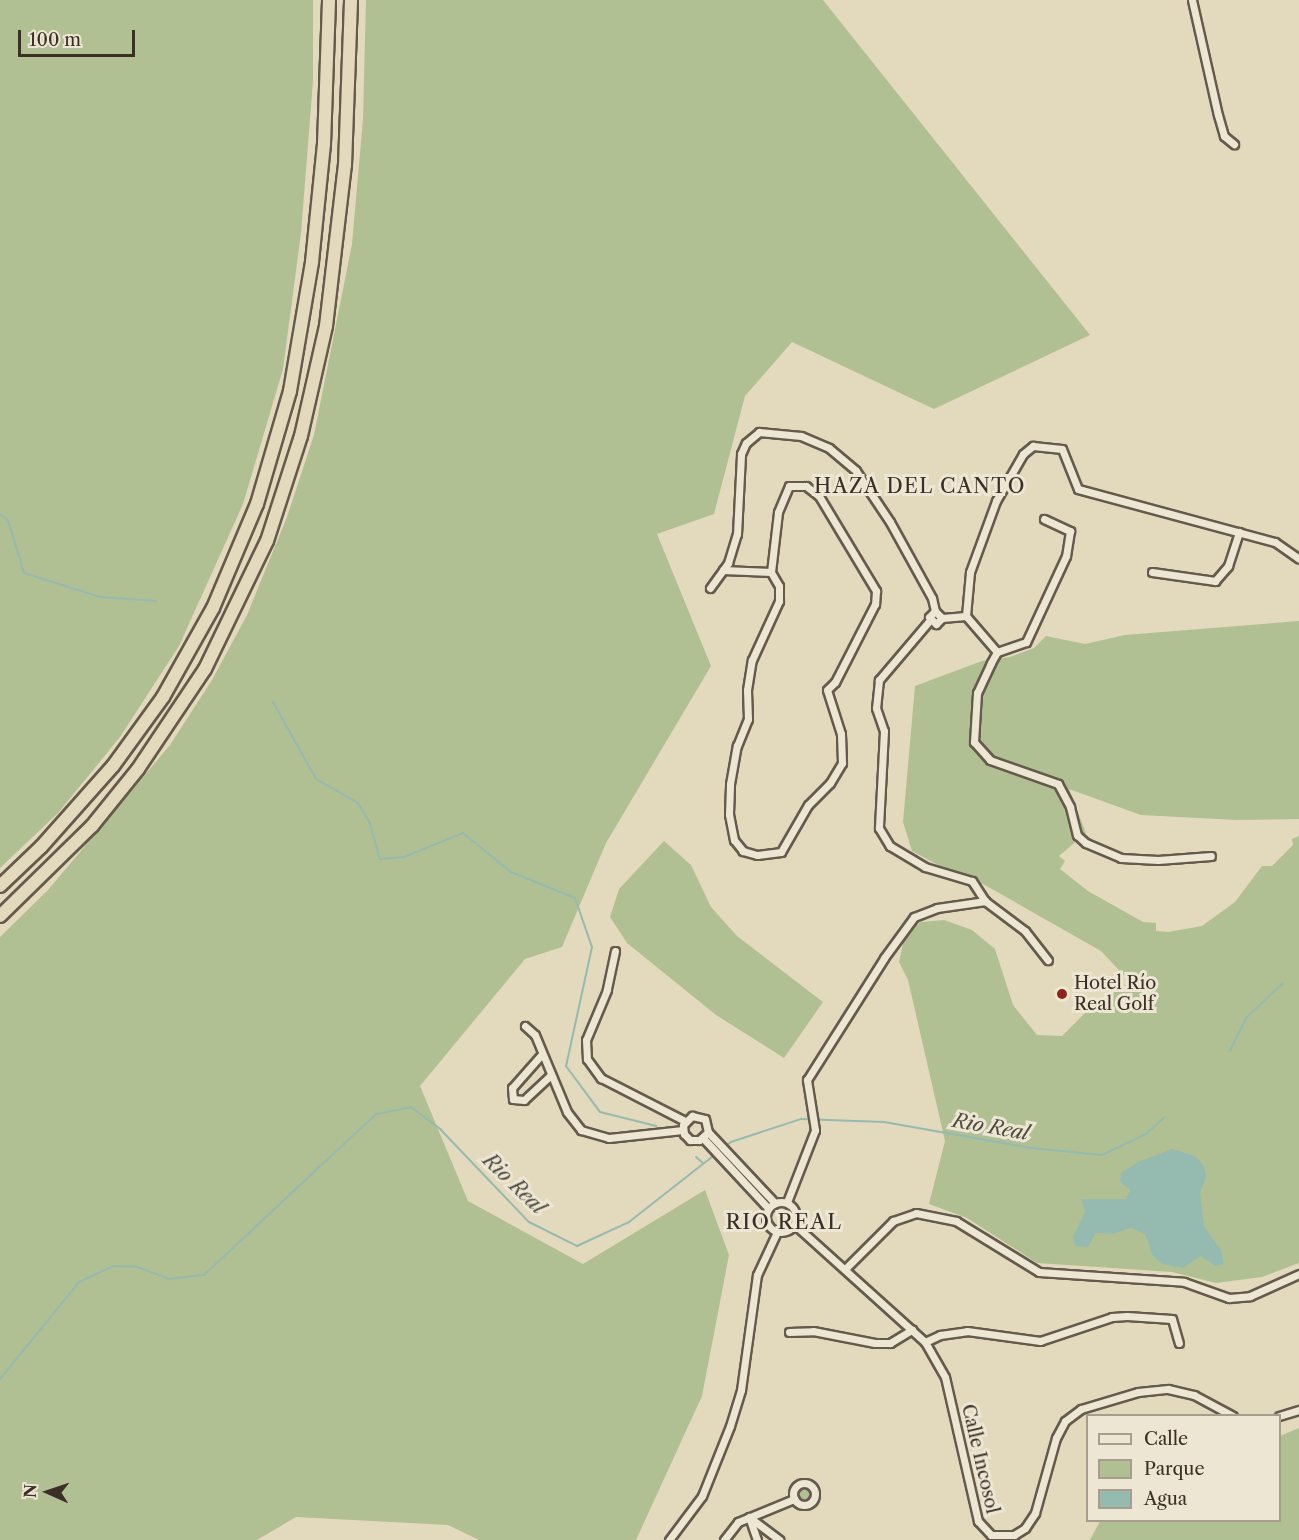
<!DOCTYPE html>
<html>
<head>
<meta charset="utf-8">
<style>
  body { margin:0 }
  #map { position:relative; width:1299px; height:1540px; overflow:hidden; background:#e3d9bc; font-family:"Libre Caslon Text",serif }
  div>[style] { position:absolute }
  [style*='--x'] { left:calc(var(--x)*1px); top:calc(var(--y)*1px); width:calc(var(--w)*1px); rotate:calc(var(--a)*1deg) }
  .green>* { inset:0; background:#b1c092 }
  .round { border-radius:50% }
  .water>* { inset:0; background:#95bab0 }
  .stream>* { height:2px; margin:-1px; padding:0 1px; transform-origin:1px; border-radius:1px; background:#95bab0 }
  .roads { filter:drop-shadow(2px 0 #655a4c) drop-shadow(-2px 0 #655a4c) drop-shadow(0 2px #655a4c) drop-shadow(0 -2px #655a4c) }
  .minor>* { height:7px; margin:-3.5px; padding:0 3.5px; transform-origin:3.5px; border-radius:3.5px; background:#ede6d3 }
  .minor>.ring { margin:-3.5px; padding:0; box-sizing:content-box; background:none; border:7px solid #ede6d3; border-radius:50% }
  .motorway>* { height:12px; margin:-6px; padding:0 6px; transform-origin:6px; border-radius:6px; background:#e3d9bc }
  .dots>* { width:16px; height:16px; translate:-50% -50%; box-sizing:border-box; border:3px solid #ede6d3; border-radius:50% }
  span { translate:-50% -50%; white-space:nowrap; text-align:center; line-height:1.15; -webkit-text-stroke:6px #ede6d3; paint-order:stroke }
  .poi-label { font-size:18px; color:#3b2f27 }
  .left { translate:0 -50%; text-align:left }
  .street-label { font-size:18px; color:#3b2f27 }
  .neighbourhood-label { font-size:20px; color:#3b2f27; letter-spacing:1.5px }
  .water-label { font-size:20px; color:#4d4b42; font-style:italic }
  .quarter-label { font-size:21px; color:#3b2f27; letter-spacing:1.5px }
  .legend { position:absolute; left:1086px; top:1414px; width:195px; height:108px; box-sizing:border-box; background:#ede6d3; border:2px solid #a69d8e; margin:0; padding:8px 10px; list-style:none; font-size:18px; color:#3b2f27 }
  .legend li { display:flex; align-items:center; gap:12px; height:30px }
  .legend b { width:30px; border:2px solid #a69d8e }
  .north { position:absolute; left:18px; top:1462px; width:60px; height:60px; -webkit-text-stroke:4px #ede6d3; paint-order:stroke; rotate:273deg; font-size:16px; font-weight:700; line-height:24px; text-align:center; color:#3b2f27 }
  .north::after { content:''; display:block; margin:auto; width:21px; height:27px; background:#3b2f27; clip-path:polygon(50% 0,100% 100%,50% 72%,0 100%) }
  .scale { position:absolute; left:18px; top:30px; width:117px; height:27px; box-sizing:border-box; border:3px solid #3b2f27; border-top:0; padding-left:8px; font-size:18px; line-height:21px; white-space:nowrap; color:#3b2f27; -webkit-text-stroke:4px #ede6d3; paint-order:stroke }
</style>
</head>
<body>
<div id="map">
  <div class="green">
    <div style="clip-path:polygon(0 0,313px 0,313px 81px,301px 233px,283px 369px,243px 504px,179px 646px,120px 737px,58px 813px,0 868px)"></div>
    <div style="clip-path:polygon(366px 0,823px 0,1090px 335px,934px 409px,792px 342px,745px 396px,714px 514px,657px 534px,711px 666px,606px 843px,562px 947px,525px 959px,420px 1086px,468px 1201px,583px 1264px,705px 1190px,729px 1255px,702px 1396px,636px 1540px,479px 1540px,448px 1525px,296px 1517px,257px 1540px,0 1540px,0 937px,48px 890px,170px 745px,212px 680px,247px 615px,287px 517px,314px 435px,352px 244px,363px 119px)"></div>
    <div style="clip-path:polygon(1299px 621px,1299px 819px,1236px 820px,1141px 815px,1069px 789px,1086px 833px,1059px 856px,1065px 861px,1060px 869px,1088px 891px,1143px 922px,1156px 923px,1156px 931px,1168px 932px,1202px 926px,1235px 902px,1262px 866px,1272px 866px,1293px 845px,1292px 839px,1299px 836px,1299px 1263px,1262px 1277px,1216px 1283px,1172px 1272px,1037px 1263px,967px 1218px,929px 1204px,945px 1141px,908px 980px,899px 962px,903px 944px,906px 933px,921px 922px,944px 920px,972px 930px,995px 949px,1013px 1005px,1037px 1035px,1062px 1036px,1092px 1006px,1130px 982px,1101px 951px,983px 884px,962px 878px,912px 851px,903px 822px,915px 686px,982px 661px,1010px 657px,1034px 648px,1046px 636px,1085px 644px,1125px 635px)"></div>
    <div style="clip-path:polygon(664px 841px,691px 865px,711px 907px,737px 936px,823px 1002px,784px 1058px,716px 1015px,627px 943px,610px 917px,619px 889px)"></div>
    <div style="clip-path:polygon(1299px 1428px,1299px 1540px,1090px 1540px,1100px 1521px,1280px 1520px,1280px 1436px)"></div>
    <div class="round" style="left:797px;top:1487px;width:14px;height:14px"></div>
  </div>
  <div class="water">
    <div style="clip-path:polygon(1172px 1149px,1195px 1156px,1204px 1166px,1206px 1176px,1200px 1193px,1204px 1226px,1221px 1250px,1224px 1264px,1215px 1266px,1201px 1256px,1183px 1268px,1162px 1264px,1153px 1256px,1145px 1234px,1131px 1228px,1113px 1234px,1096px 1233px,1088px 1247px,1075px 1246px,1073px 1236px,1085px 1212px,1081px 1199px,1126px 1199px,1130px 1190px,1120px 1182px,1121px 1173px,1138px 1162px)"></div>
  </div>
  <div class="stream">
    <div style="--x:0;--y:514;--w:10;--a:37"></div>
    <div style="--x:8;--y:520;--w:55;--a:73.2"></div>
    <div style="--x:24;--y:573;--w:80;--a:17.5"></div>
    <div style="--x:100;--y:597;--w:56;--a:4.1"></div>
    <div style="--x:273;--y:702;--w:88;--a:60.8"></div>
    <div style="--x:316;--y:779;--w:48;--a:29.7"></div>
    <div style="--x:358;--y:803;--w:21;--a:59"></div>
    <div style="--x:369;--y:821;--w:40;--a:74"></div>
    <div style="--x:380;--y:859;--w:24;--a:-5"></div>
    <div style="--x:404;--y:857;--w:64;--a:-22.1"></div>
    <div style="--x:463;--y:833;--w:62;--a:39.1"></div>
    <div style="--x:511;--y:872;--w:69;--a:22.1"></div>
    <div style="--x:575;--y:898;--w:52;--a:70.9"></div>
    <div style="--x:592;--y:947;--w:122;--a:102.3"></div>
    <div style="--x:566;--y:1066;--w:57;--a:53.5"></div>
    <div style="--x:600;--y:1112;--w:58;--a:14"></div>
    <div style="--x:1230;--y:1051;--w:37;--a:-64"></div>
    <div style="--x:1246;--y:1018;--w:50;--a:-43.4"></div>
    <div style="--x:696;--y:1157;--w:9;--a:41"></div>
    <div style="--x:0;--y:1379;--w:125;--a:-50.8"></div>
    <div style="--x:79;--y:1282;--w:38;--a:-25"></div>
    <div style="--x:114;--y:1266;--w:23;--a:2"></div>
    <div style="--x:137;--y:1267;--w:35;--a:20"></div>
    <div style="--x:170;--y:1279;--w:34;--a:-7"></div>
    <div style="--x:204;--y:1275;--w:236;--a:-43.1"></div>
    <div style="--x:376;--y:1114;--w:36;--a:-11"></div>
    <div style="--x:411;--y:1107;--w:38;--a:37"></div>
    <div style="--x:441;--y:1130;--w:127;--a:46.3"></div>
    <div style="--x:529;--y:1222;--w:54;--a:26.6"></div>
    <div style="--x:577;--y:1246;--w:57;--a:-24.8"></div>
    <div style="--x:629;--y:1222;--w:130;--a:-38.1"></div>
    <div style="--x:731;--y:1142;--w:74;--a:-18.2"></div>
    <div style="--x:801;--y:1119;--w:83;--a:2.1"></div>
    <div style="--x:884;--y:1122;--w:149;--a:10"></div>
    <div style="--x:1031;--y:1148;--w:71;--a:5.6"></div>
    <div style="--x:1102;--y:1155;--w:49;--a:-25.5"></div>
    <div style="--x:1146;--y:1134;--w:25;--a:-42"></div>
  </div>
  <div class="roads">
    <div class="minor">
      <div style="--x:1192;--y:0;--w:118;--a:77.3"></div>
      <div style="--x:1218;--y:115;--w:22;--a:74"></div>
      <div style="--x:1224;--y:136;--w:13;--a:39"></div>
      <div style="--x:789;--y:486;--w:17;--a:0"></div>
      <div style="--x:806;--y:486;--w:16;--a:38"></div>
      <div style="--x:819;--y:496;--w:111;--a:59"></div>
      <div style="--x:876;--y:591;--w:13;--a:94"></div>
      <div style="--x:875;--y:604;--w:88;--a:117.1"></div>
      <div style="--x:835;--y:682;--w:11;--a:135"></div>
      <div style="--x:827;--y:690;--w:46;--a:72.3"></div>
      <div style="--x:841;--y:734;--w:29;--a:88"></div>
      <div style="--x:842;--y:763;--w:23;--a:121"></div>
      <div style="--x:830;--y:783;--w:31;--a:135"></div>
      <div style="--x:808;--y:805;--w:54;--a:119.9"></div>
      <div style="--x:781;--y:852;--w:24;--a:173"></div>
      <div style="--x:757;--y:855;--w:15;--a:-164"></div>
      <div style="--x:743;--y:851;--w:14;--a:-129"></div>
      <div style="--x:734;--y:840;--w:26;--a:-101"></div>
      <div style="--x:729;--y:814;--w:30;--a:-88"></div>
      <div style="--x:730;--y:784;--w:39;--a:-80"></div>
      <div style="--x:737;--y:746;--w:29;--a:-68"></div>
      <div style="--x:748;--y:719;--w:29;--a:-92"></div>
      <div style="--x:747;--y:690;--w:30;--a:-81"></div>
      <div style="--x:752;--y:660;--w:65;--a:-65.4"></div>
      <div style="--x:779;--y:601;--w:15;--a:-90"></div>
      <div style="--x:779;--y:586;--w:16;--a:-120"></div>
      <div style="--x:771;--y:572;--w:60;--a:-83.3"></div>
      <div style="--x:778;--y:512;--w:28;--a:-67"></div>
      <div style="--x:1044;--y:519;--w:29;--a:25"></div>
      <div style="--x:1070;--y:531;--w:25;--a:99"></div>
      <div style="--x:1066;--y:556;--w:95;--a:114.9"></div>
      <div style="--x:1026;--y:642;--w:31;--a:161"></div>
      <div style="--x:997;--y:652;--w:13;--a:119"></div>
      <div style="--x:991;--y:663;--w:33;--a:115"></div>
      <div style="--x:977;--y:693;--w:49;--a:93.5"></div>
      <div style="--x:974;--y:742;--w:24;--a:48"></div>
      <div style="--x:990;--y:760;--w:72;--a:19.4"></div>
      <div style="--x:1058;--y:784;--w:26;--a:62"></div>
      <div style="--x:1070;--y:807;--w:29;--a:76"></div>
      <div style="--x:1077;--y:835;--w:12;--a:42"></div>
      <div style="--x:1086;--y:843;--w:38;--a:23"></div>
      <div style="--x:1121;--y:858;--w:37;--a:3"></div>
      <div style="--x:1158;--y:860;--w:53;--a:-4.3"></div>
      <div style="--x:723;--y:570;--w:48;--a:2.4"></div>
      <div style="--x:1152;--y:572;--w:64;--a:8.1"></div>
      <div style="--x:1215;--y:581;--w:20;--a:-49"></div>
      <div style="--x:1228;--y:566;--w:36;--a:-72"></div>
      <div style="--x:710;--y:588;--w:31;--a:-54"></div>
      <div style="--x:728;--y:563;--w:30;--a:-73"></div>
      <div style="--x:737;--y:534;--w:80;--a:-87.1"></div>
      <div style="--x:741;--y:454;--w:12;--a:-66"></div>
      <div style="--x:746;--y:443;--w:17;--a:-40"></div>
      <div style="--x:759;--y:432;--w:42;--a:5.4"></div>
      <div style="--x:801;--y:436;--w:30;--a:23"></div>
      <div style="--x:829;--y:448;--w:35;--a:40"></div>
      <div style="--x:856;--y:471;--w:61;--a:56.3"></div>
      <div style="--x:890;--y:522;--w:87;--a:61.1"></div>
      <div style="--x:932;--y:598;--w:13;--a:77"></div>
      <div style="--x:942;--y:618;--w:10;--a:-135"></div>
      <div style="--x:935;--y:611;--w:8;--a:135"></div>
      <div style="--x:929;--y:617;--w:10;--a:45"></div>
      <div style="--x:936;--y:624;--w:8;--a:-45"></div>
      <div style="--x:942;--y:618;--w:24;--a:-5"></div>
      <div style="--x:930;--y:620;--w:79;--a:130.4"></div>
      <div style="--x:879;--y:680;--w:28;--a:96"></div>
      <div style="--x:876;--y:708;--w:24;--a:71"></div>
      <div style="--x:884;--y:731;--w:97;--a:93"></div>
      <div style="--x:879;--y:828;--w:21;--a:59"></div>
      <div style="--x:890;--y:846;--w:41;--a:31"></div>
      <div style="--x:925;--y:867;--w:49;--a:16.6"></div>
      <div style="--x:972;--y:881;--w:24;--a:57"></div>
      <div style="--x:985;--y:901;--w:50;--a:36.9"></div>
      <div style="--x:1025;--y:931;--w:37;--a:52"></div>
      <div style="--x:997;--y:652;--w:48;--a:-130.7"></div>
      <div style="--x:966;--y:616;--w:44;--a:-84.8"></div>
      <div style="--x:970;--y:572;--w:76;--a:-69.9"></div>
      <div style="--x:996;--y:501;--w:54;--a:-60.1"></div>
      <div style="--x:1023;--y:454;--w:13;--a:-39"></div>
      <div style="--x:1033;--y:446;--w:29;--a:6"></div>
      <div style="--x:1062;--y:449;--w:43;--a:68.2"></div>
      <div style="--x:1078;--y:489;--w:204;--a:15.1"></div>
      <div style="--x:1275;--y:542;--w:29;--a:35"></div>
      <div style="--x:615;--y:951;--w:40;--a:102"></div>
      <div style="--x:607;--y:990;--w:54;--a:112.8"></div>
      <div style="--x:586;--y:1040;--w:19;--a:87"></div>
      <div style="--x:587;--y:1059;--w:24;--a:54"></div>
      <div style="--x:601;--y:1078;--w:94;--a:27.1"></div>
      <div style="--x:525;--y:1026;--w:13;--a:42"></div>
      <div style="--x:535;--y:1035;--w:83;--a:67.4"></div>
      <div style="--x:567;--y:1112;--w:23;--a:52"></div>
      <div style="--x:581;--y:1130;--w:29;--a:16"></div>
      <div style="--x:609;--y:1138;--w:74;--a:-6.2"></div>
      <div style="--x:542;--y:1054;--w:45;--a:131.4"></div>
      <div style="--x:512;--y:1088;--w:11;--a:85"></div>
      <div style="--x:513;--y:1099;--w:11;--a:5"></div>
      <div style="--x:524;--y:1100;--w:37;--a:-43"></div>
      <div style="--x:708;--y:1132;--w:12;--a:138"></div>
      <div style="--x:699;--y:1140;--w:9;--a:180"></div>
      <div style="--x:690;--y:1140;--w:8;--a:-135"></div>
      <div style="--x:684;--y:1134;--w:9;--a:-96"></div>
      <div style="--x:683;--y:1125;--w:13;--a:-45"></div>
      <div style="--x:692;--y:1116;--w:13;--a:13"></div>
      <div style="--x:705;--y:1119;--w:13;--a:77"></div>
      <div style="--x:708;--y:1132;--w:98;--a:46.7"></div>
      <div style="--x:703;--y:1138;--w:96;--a:47.1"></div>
      <div class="ring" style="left:766px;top:1202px;width:23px;height:23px"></div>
      <div style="--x:787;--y:1202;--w:77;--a:-68.7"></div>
      <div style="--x:815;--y:1130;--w:51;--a:-99.1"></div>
      <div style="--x:807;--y:1080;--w:144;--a:-57.7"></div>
      <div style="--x:884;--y:958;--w:51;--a:-53.8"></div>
      <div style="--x:914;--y:917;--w:25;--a:-21"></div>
      <div style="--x:937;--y:908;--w:49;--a:-8.3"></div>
      <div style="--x:795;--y:1225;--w:175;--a:42"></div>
      <div style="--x:925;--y:1342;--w:40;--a:60.3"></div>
      <div style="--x:945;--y:1377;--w:148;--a:77.1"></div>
      <div style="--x:978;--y:1521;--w:19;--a:47"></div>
      <div style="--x:991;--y:1535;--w:23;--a:0"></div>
      <div style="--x:1014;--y:1535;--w:13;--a:-32"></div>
      <div style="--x:1025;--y:1528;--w:18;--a:-56"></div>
      <div style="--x:1035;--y:1513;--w:78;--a:-74.4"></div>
      <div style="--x:1056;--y:1438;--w:19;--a:-62"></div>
      <div style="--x:1065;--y:1421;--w:20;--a:-37"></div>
      <div style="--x:1081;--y:1409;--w:59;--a:-16.6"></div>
      <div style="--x:1138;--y:1392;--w:30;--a:-6"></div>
      <div style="--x:1168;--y:1389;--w:27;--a:13"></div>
      <div style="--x:1194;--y:1395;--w:44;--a:28.3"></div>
      <div style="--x:845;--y:1269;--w:68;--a:-45"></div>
      <div style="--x:893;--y:1221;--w:24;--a:-19"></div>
      <div style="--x:916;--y:1213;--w:41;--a:11.3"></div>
      <div style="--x:956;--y:1221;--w:97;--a:31.6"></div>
      <div style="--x:1039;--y:1272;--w:145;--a:3.9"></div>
      <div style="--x:1184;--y:1282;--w:48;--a:19.6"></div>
      <div style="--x:1229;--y:1298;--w:21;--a:-5"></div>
      <div style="--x:1250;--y:1296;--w:54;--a:-24.2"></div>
      <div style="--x:789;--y:1332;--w:24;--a:-2"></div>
      <div style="--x:813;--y:1331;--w:63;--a:11"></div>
      <div style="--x:875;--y:1343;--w:15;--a:0"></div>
      <div style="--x:890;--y:1343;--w:26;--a:-31"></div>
      <div style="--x:925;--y:1342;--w:17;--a:-25"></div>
      <div style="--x:940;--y:1335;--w:27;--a:-8"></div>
      <div style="--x:967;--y:1331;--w:74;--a:7.8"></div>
      <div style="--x:1040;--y:1341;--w:76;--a:-18.4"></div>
      <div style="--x:1112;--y:1317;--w:15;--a:-4"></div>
      <div style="--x:1127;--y:1316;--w:45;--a:3.8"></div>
      <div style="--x:1172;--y:1319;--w:25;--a:74"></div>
      <div style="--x:1279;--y:1416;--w:21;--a:-17"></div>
      <div class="ring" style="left:793px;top:1483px;width:15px;height:15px"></div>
      <div style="--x:669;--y:1540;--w:55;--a:-53.1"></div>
      <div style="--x:702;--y:1496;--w:75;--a:-68.2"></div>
      <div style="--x:730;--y:1426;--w:38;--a:-73"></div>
      <div style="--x:741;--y:1390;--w:116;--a:-82.1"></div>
      <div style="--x:757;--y:1275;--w:47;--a:-65.1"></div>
      <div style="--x:724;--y:1540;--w:23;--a:-52"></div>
      <div style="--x:738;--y:1522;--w:61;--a:-22.3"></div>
      <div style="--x:757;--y:1540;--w:24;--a:-109"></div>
      <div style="--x:749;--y:1517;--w:38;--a:37"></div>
    </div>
    <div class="motorway">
      <div style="--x:0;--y:886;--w:57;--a:-43.6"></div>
      <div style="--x:41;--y:847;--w:108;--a:-48.4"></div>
      <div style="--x:113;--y:766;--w:85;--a:-54.1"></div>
      <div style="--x:163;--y:697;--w:102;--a:-60.7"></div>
      <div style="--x:213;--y:608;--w:113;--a:-67.1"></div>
      <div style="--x:257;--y:504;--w:118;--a:-73.7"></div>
      <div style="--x:290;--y:391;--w:131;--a:-80.3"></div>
      <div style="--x:312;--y:262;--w:119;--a:-84.2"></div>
      <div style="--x:324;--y:144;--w:144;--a:-88"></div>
      <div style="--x:0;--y:916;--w:129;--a:-44.4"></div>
      <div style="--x:92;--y:826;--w:73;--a:-51.1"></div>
      <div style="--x:138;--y:769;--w:120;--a:-56.2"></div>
      <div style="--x:205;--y:669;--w:142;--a:-64.2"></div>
      <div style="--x:267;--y:541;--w:110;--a:-72.1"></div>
      <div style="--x:301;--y:436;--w:113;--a:-77.2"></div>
      <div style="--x:326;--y:326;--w:162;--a:-83.3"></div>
      <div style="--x:345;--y:165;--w:165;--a:-87.9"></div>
    </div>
  </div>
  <div class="dots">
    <div style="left:1062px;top:994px;background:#8f2418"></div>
  </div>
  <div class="poi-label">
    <span class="left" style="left:1074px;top:994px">Hotel Río<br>Real Golf</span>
  </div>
  <div class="street-label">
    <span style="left:980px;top:1459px;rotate:77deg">Calle Incosol</span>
  </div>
  <div class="neighbourhood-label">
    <span style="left:920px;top:486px">HAZA DEL CANTO</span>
  </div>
  <div class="water-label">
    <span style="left:991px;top:1127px;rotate:10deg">Rio Real</span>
    <span style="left:514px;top:1184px;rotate:44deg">Rio Real</span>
  </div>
  <div class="quarter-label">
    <span style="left:784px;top:1222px">RIO REAL</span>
  </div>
  <ul class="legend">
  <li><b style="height:8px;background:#ede6d3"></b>Calle</li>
  <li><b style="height:16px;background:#b1c092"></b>Parque</li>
  <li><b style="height:16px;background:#95bab0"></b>Agua</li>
  </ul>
  <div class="north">N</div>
  <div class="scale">100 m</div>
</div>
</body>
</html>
